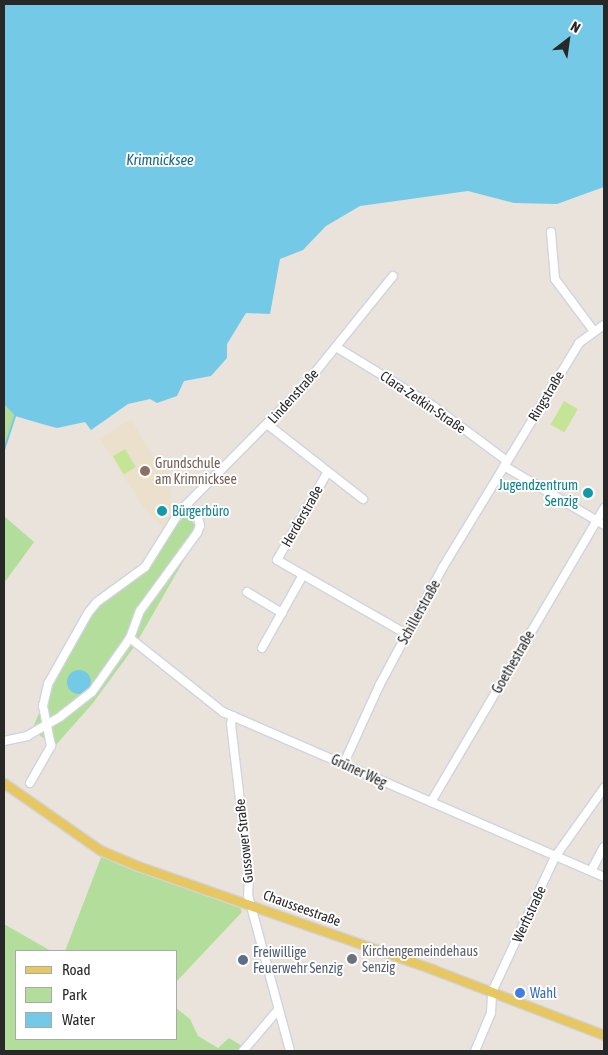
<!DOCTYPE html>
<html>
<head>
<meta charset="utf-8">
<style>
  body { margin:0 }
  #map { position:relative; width:608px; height:1055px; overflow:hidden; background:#eae3db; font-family:"Asap Condensed",sans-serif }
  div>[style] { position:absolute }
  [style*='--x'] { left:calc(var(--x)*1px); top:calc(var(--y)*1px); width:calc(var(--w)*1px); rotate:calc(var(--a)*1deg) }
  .education>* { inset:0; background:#ebe0cb }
  .green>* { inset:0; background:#b2dd9a }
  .pitch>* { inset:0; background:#c4e496; transform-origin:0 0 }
  .water>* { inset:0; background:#73c9e6 }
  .round { border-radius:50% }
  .stream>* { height:2px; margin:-1px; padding:0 1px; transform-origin:1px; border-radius:1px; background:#73c9e6 }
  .roads { filter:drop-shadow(1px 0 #d0d3e0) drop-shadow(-1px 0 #d0d3e0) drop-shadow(0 1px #d0d3e0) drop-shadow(0 -1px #d0d3e0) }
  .minor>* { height:8px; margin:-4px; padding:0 4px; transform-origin:4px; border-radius:4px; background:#fff }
  .major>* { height:9px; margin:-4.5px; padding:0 4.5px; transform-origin:4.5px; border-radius:4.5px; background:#e7c762 }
  .dots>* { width:14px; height:14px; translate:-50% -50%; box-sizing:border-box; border:2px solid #fff; border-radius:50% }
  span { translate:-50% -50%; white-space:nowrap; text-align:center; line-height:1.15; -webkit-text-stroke:4px #fff; paint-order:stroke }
  .street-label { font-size:14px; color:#282828 }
  .education-label { font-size:14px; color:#785e54 }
  .left { translate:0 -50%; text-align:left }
  .culture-label { font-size:14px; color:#0d838f }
  .right { translate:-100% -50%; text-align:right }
  .worship-label { font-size:14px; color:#5b616d }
  .service-label { font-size:14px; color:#4e5e75 }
  .shop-label { font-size:14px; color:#366cbe }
  .water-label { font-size:15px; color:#15678f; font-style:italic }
  .frame { position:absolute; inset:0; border:5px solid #282828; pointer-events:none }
  .legend { position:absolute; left:15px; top:950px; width:162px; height:90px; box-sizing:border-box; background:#fff; border:1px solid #a9a9a9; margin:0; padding:6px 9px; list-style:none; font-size:15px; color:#282828 }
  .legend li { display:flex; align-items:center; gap:10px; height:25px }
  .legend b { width:25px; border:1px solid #a9a9a9 }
  .north { position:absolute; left:543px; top:15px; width:50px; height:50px; -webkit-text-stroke:4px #fff; paint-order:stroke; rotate:30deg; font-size:14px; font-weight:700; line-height:20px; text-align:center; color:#282828 }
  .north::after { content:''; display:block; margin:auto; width:18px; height:22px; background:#282828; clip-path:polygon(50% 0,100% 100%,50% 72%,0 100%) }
</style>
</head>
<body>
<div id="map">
  <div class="education">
    <div style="clip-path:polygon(131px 419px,156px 462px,169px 462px,172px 507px,163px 528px,145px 510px,100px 439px)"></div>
  </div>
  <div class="green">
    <div style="clip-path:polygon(4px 404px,15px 416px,4px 452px)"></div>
    <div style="clip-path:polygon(187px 512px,196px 528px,196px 539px,134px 647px,93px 703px,55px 746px,32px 730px,52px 682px,95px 606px,145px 569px)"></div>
    <div style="clip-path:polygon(4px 516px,34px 542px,4px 583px)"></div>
    <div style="clip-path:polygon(102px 855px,238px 904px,242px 912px,176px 982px,176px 951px,65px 951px)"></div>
    <div style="clip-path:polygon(4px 924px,51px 951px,16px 951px,16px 1039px,176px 1039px,176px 1008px,190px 1019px,198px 1036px,218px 1048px,229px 1038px,242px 1046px,238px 1051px,4px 1051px)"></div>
  </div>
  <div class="pitch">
    <div style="left:564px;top:401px;width:16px;height:27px;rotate:30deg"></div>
    <div style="left:125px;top:449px;width:21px;height:14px;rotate:59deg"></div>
  </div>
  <div class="water">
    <div style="clip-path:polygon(4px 4px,604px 4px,604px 187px,557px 204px,514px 203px,468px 191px,360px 206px,326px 226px,303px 250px,280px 259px,270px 314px,246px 313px,227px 344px,227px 358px,211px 376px,184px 381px,177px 396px,157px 403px,150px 399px,128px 404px,91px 430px,85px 422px,57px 428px,42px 424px,15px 416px,4px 404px)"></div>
    <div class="round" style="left:67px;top:670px;width:24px;height:24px"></div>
  </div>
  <div class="stream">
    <div style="--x:4;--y:450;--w:36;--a:-72"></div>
  </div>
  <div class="roads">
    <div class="minor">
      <div style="--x:551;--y:232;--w:47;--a:85.1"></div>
      <div style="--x:555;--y:279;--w:64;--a:53.3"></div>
      <div style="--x:336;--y:347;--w:114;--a:31.3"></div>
      <div style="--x:433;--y:406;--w:92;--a:36.6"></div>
      <div style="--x:267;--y:424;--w:122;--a:38"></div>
      <div style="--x:504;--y:466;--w:116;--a:30.5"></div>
      <div style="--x:327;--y:473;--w:100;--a:119.9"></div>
      <div style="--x:277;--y:560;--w:149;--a:29.8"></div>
      <div style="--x:247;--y:592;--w:41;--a:31"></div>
      <div style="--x:130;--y:638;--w:119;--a:38.5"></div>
      <div style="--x:223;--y:712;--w:415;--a:23.4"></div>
      <div style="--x:262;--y:648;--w:84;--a:-60.7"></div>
      <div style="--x:233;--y:716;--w:8;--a:104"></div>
      <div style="--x:231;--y:724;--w:155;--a:83.3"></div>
      <div style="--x:249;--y:878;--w:17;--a:93"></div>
      <div style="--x:248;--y:895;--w:162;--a:74.9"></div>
      <div style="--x:4;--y:741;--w:24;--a:-12"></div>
      <div style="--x:27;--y:736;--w:39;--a:-30"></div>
      <div style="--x:61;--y:716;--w:39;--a:-38"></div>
      <div style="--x:92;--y:692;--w:66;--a:-54.9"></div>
      <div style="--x:130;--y:638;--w:29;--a:-70"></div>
      <div style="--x:140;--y:611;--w:97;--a:-53.8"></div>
      <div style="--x:197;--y:533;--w:8;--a:-67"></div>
      <div style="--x:200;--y:526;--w:9;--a:-103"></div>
      <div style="--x:198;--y:517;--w:9;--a:-131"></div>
      <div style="--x:192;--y:510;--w:9;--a:-162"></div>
      <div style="--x:344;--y:763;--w:87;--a:-65.5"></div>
      <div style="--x:380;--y:684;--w:133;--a:-61.7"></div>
      <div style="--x:443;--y:567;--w:262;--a:-58.7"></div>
      <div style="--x:579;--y:343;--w:31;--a:-36"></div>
      <div style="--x:30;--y:783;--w:43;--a:-60.4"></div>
      <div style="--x:51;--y:746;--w:41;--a:-101.3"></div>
      <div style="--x:43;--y:706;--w:23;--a:-77"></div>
      <div style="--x:48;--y:684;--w:81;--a:-60.6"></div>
      <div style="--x:88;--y:613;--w:14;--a:-51"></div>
      <div style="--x:97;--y:602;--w:59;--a:-36.1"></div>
      <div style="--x:145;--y:567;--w:66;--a:-58"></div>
      <div style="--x:180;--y:511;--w:177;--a:-45.2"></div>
      <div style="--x:305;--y:385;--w:140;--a:-51.1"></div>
      <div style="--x:431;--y:802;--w:341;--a:-59.5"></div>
      <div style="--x:591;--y:871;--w:27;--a:-62"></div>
      <div style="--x:243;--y:1051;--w:54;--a:-49.5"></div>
      <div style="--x:475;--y:1051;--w:41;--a:-67.2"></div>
      <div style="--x:491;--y:1013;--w:21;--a:-87"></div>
      <div style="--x:492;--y:992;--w:149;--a:-65"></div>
      <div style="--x:555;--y:857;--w:85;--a:-54.6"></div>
    </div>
    <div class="major">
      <div style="--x:4;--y:783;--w:117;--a:34.9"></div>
      <div style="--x:100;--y:850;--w:41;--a:22.8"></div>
      <div style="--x:138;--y:866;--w:312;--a:19.3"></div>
      <div style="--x:432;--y:969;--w:184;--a:21"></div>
    </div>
  </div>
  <div class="dots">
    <div style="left:145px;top:471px;background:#8d6e63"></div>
    <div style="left:588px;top:493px;background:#0f9aa8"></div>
    <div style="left:162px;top:511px;background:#0f9aa8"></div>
    <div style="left:352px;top:959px;background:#6b7280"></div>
    <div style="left:243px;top:960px;background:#5c6f8a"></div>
    <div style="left:520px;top:993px;background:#3f7fe0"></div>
  </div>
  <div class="street-label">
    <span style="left:293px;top:396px;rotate:-48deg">Lindenstraße</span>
    <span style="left:546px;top:396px;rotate:-59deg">Ringstraße</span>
    <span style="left:423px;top:402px;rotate:34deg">Clara-Zetkin-Straße</span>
    <span style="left:302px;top:516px;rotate:-60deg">Herderstraße</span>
    <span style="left:419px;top:612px;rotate:-61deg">Schillerstraße</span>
    <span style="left:513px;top:662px;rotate:-60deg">Goethestraße</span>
    <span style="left:359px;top:771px;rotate:25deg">Grüner Weg</span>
    <span style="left:244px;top:841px;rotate:-96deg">Gussower Straße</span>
    <span style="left:302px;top:908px;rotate:20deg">Chausseestraße</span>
    <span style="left:529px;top:914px;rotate:-65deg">Werftstraße</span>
  </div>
  <div class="education-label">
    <span class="left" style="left:155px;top:471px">Grundschule<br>am Krimnicksee</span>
  </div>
  <div class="culture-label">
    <span class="right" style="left:578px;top:493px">Jugendzentrum<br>Senzig</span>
    <span class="left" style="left:172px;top:511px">Bürgerbüro</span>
  </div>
  <div class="worship-label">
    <span class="left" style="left:362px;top:959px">Kirchengemeindehaus<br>Senzig</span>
  </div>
  <div class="service-label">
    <span class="left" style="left:253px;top:960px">Freiwillige<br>Feuerwehr Senzig</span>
  </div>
  <div class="shop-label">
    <span class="left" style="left:530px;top:993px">Wahl</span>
  </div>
  <div class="water-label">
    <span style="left:160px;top:160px">Krimnicksee</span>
  </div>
  <div class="frame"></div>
  <ul class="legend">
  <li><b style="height:6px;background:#e7c762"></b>Road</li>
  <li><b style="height:14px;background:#b2dd9a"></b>Park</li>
  <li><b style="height:14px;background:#73c9e6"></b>Water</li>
  </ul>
  <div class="north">N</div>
</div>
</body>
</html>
